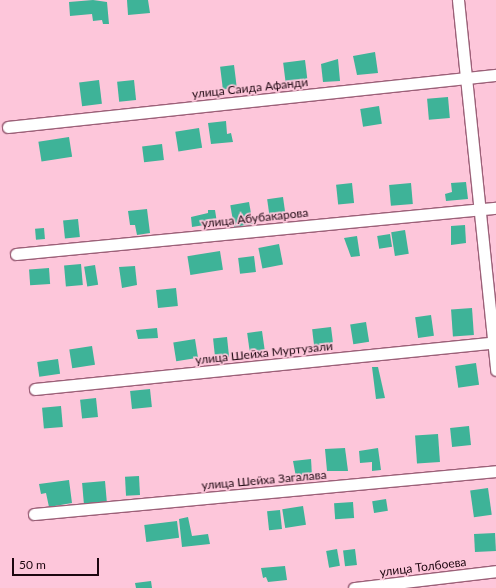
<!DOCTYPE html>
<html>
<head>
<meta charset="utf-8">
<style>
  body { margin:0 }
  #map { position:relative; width:496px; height:588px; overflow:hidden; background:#fdc6da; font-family:Lato,sans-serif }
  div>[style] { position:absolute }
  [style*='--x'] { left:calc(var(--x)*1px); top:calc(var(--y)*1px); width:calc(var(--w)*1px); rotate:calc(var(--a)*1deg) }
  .building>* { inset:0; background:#3eb398; transform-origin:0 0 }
  .roads { filter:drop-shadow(1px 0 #9c6078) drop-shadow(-1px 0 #9c6078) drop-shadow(0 1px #9c6078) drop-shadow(0 -1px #9c6078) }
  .street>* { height:11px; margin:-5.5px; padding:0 5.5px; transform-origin:5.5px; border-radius:5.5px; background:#fff }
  span { translate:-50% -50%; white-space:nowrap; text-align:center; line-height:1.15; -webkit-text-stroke:3.5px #fdc6da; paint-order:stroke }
  .street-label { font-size:12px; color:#1c060f }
  .scale { position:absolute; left:12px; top:558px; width:87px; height:18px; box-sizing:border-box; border:2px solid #1c060f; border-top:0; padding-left:5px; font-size:12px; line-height:14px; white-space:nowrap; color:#1c060f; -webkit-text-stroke:3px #fdc6da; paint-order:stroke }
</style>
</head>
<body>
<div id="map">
  <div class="building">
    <div style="clip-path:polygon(93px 0,107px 2px,109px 24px,103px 24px,102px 20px,93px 21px,92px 14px,70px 16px,69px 2px)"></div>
    <div style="clip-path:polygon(127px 0,148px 0,150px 13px,128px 15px)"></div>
    <div style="clip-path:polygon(375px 52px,378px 73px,357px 75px,353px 56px)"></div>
    <div style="clip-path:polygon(338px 59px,340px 81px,323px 82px,321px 64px)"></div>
    <div style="left:305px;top:60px;width:25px;height:22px;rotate:83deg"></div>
    <div style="left:234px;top:65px;width:23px;height:14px;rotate:83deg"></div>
    <div style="left:99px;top:80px;width:24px;height:20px;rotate:83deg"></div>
    <div style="left:134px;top:80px;width:20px;height:17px;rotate:84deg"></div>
    <div style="left:448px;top:97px;width:21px;height:21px;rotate:85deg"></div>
    <div style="left:379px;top:106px;width:18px;height:19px;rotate:81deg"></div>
    <div style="clip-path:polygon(226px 121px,227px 134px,231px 133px,233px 142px,211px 144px,208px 123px)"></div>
    <div style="left:199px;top:128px;width:20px;height:24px;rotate:81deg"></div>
    <div style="left:69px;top:137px;width:20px;height:31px;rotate:81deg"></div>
    <div style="left:162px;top:144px;width:16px;height:20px;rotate:83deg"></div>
    <div style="clip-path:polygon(466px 182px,468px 199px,446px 201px,445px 194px,452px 192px,451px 183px)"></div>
    <div style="left:352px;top:183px;width:20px;height:16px;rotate:84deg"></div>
    <div style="left:411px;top:183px;width:21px;height:22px;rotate:85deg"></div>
    <div style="left:283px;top:197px;width:22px;height:16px;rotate:82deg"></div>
    <div style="left:249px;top:202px;width:22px;height:19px;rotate:80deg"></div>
    <div style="clip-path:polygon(147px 209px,150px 233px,137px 235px,135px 225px,130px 225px,128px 211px)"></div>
    <div style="clip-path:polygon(208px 210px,215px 210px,217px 223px,192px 227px,191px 217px,208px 213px)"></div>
    <div style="left:78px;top:219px;width:18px;height:15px;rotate:84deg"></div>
    <div style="clip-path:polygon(465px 225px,466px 243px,451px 245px,451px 226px)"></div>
    <div style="left:44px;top:228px;width:11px;height:9px;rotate:85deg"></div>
    <div style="left:405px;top:230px;width:24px;height:14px;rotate:81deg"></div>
    <div style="left:390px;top:234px;width:13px;height:13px;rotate:81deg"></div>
    <div style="clip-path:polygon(357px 236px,360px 256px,351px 257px,344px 238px)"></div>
    <div style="left:279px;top:244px;width:21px;height:21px;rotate:79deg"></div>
    <div style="left:220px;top:251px;width:19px;height:33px;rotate:81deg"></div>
    <div style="left:254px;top:256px;width:16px;height:16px;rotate:83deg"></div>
    <div style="left:81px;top:264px;width:21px;height:17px;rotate:85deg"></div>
    <div style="left:95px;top:265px;width:20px;height:11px;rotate:81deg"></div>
    <div style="clip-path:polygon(135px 266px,137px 285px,122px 288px,119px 267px)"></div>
    <div style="left:49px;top:268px;width:16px;height:20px;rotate:86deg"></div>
    <div style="left:176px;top:288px;width:18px;height:20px;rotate:84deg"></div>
    <div style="left:472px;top:308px;width:27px;height:21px;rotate:86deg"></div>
    <div style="left:431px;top:315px;width:21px;height:16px;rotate:82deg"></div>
    <div style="left:366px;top:322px;width:20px;height:16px;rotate:81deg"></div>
    <div style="left:331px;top:327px;width:17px;height:19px;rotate:83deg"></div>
    <div style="clip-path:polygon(157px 328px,158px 338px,138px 339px,136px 330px)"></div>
    <div style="left:262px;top:331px;width:21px;height:15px;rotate:82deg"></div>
    <div style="left:227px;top:337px;width:20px;height:14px;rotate:84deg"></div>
    <div style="left:195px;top:339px;width:19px;height:22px;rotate:81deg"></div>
    <div style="left:92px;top:346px;width:19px;height:23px;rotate:81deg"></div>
    <div style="left:58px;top:359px;width:15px;height:21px;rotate:82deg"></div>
    <div style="left:476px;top:363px;width:22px;height:21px;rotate:82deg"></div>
    <div style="clip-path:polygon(372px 367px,378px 367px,385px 398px,376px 399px)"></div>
    <div style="left:150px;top:389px;width:18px;height:20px;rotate:84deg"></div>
    <div style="left:96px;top:398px;width:19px;height:16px;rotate:84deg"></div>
    <div style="left:61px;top:406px;width:21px;height:19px;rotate:85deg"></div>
    <div style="left:469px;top:426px;width:19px;height:19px;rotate:84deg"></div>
    <div style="left:438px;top:434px;width:28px;height:23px;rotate:86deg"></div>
    <div style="clip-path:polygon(345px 448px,348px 471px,327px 471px,325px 449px)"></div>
    <div style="clip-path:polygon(378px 448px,381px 470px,372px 471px,372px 462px,360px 463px,359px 451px)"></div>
    <div style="clip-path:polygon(311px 459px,312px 476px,296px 477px,293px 461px)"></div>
    <div style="left:139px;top:476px;width:19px;height:14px;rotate:87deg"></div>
    <div style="clip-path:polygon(69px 480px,72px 503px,49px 507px,46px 493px,41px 494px,39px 484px)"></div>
    <div style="left:105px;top:481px;width:21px;height:23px;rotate:85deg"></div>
    <div style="left:488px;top:488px;width:27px;height:18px;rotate:82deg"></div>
    <div style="left:386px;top:499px;width:12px;height:14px;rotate:81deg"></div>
    <div style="left:353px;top:502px;width:16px;height:19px;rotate:86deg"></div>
    <div style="left:303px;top:506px;width:19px;height:21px;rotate:81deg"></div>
    <div style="left:280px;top:510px;width:19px;height:13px;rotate:84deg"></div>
    <div style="clip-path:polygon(188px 517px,192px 536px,208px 534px,210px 544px,182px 547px,179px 519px)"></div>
    <div style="left:177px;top:521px;width:17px;height:33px;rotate:83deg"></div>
    <div style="left:495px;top:533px;width:18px;height:21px;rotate:87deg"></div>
    <div style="left:337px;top:549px;width:17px;height:11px;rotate:80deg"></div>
    <div style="left:355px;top:549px;width:16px;height:12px;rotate:83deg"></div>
    <div style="clip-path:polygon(285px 566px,287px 580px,268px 582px,266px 577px,263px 578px,261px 568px)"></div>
    <div style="clip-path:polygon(151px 581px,152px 588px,136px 588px,135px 583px)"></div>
  </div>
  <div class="roads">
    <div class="street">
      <div style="--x:458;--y:0;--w:372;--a:84.1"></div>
      <div style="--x:8;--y:127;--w:491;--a:-6.1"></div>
      <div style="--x:16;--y:254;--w:482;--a:-5.5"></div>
      <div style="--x:35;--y:389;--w:463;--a:-5.8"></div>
      <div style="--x:34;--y:514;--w:464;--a:-5.3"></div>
      <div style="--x:354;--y:588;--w:143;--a:-6.8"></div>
    </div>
  </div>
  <div class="street-label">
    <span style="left:250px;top:88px;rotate:-6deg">улица Саида Афанди</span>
    <span style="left:255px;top:218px;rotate:-6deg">улица Абубакарова</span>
    <span style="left:264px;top:353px;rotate:-6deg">улица Шейха Муртузали</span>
    <span style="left:264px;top:480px;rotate:-5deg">улица Шейха Загалава</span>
    <span style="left:423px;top:567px;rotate:-7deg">улица Толбоева</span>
  </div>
  <div class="scale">50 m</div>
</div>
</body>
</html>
